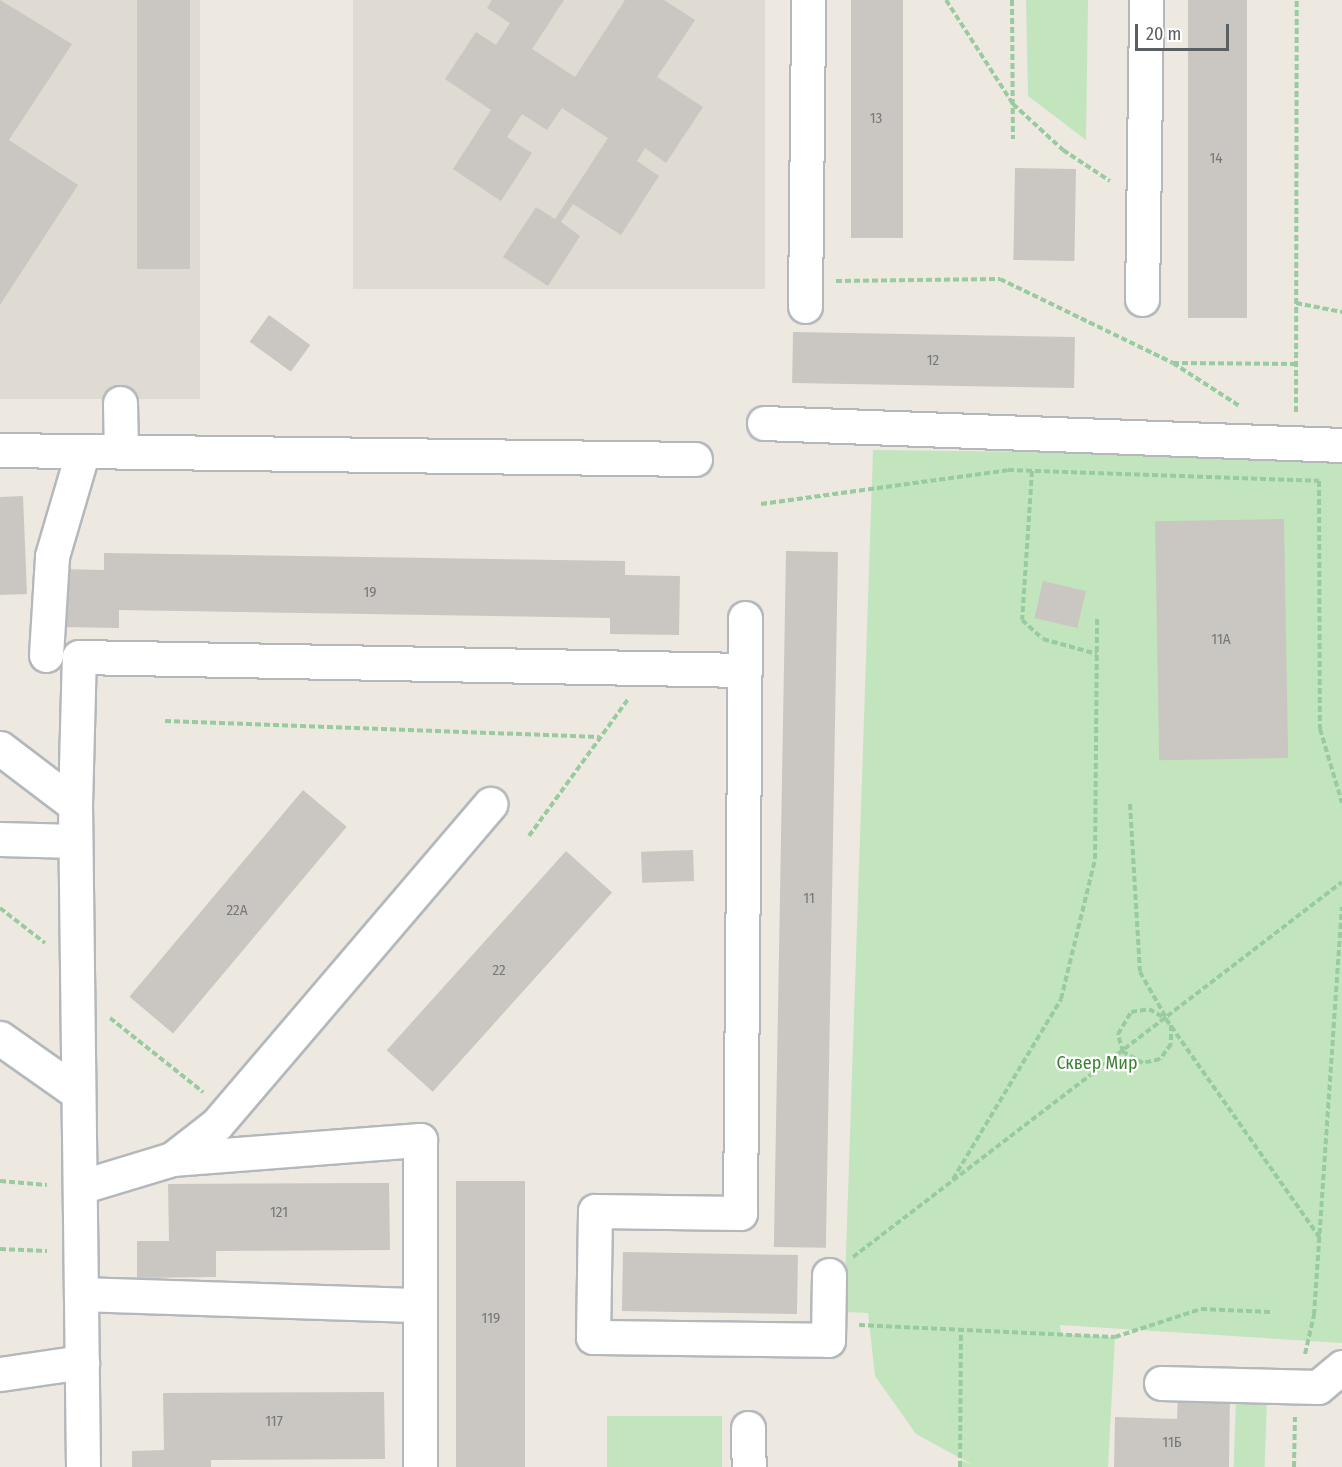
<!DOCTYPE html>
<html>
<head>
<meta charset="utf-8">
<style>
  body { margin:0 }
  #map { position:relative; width:1342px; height:1467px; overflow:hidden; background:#ede9e1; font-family:"Fira Sans Condensed",sans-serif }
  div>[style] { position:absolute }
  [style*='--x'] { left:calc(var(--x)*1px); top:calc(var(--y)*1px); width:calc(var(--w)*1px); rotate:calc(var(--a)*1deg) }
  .education>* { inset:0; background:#dfdad2; transform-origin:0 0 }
  .green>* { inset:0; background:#c3e5bd; transform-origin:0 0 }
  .building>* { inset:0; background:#cac6c1; transform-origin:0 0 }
  .path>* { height:4px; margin-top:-2px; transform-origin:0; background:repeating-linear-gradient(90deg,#99cba0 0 6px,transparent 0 9px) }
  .roads { filter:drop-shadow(2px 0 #b4b8bc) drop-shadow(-2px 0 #b4b8bc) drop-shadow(0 2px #b4b8bc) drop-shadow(0 -2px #b4b8bc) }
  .minor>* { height:33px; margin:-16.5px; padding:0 16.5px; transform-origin:16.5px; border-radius:16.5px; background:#fff }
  span { translate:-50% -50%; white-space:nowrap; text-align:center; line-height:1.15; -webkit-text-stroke:4.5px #fff; paint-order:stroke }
  .number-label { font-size:15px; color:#76797a }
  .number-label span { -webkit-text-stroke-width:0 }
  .park-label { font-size:18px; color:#3a8132 }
  .scale { position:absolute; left:1135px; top:24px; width:94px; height:27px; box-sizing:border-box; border:3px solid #5a5f62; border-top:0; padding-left:8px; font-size:18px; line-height:21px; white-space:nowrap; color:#5a5f62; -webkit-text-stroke:4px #fff; paint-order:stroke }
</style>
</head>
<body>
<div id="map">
  <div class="education">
    <div style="left:0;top:0;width:200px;height:399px"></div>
    <div style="left:353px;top:0;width:412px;height:289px"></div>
  </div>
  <div class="green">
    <div style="clip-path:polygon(1026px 0,1088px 0,1086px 140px,1028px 96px)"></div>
    <div style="clip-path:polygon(873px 450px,1342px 456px,1342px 1343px,1060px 1325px,1061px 1334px,1115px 1337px,1108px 1467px,960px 1467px,960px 1460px,973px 1465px,916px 1434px,875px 1376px,868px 1313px,844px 1312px)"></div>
    <div style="left:1236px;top:1398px;width:31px;height:69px;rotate:2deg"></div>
    <div style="left:607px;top:1416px;width:115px;height:51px"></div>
  </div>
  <div class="building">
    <div style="clip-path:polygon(0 0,72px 44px,9px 140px,78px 185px,0 305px)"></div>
    <div style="left:137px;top:0;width:53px;height:269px"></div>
    <div style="clip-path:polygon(492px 0,564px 0,532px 49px,575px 77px,625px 0,664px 0,695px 20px,657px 77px,703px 107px,666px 163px,645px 148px,637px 161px,659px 176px,621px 235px,573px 204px,561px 222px,580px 236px,548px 286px,503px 257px,536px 207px,555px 219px,608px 138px,562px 108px,547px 130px,522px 114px,507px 137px,532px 153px,501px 201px,453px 169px,491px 110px,445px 79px,476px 32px,496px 45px,510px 23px,487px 8px)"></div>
    <div style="left:851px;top:0;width:52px;height:238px"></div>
    <div style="left:1188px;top:0;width:59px;height:318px"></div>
    <div style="left:1015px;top:168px;width:61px;height:92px;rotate:1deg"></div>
    <div style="left:269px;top:315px;width:51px;height:33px;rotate:36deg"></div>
    <div style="left:793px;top:332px;width:282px;height:51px;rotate:1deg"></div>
    <div style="clip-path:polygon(23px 496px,27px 594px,0 595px,0 497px)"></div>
    <div style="left:1284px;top:519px;width:239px;height:129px;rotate:89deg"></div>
    <div style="left:786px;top:551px;width:52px;height:696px;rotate:1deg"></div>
    <div style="clip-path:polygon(104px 553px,625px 561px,625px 575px,680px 576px,679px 635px,610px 634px,610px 618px,119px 610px,119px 628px,60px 627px,60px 569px,104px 570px)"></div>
    <div style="left:1043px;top:581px;width:44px;height:38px;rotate:13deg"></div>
    <div style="left:303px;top:790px;width:57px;height:270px;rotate:40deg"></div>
    <div style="left:693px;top:850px;width:31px;height:52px;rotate:88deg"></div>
    <div style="left:566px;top:851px;width:62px;height:268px;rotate:42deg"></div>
    <div style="left:456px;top:1181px;width:69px;height:286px"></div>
    <div style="clip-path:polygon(389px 1183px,390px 1250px,216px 1251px,216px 1277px,137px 1278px,137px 1241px,169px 1241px,168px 1184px)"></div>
    <div style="left:623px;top:1252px;width:175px;height:59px;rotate:1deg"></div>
    <div style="clip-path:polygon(384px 1392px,385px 1459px,211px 1460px,211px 1467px,132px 1467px,132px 1451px,164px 1450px,163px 1393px)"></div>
    <div style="clip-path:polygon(1178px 1392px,1230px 1393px,1229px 1467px,1114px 1467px,1115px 1417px,1177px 1419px)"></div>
  </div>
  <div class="path">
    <div style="--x:946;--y:0;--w:124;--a:57.2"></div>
    <div style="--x:1013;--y:104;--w:68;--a:42.6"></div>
    <div style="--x:1063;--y:150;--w:56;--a:33.4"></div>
    <div style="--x:1012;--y:0;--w:139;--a:89.6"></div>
    <div style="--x:836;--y:281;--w:164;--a:-0.7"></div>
    <div style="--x:1000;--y:279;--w:192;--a:25.9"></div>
    <div style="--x:1173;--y:363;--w:123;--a:0.5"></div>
    <div style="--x:1296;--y:303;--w:47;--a:11.1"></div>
    <div style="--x:1173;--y:363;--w:81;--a:32.9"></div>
    <div style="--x:1296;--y:412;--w:412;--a:-89.9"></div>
    <div style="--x:1032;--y:471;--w:149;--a:93.8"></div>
    <div style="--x:1022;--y:620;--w:28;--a:42"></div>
    <div style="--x:1043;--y:639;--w:56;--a:15.5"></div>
    <div style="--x:1319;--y:481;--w:248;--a:89.8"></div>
    <div style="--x:1320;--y:729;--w:77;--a:73.4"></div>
    <div style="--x:761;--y:504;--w:249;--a:-7.8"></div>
    <div style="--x:1008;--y:470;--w:311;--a:2"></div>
    <div style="--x:165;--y:721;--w:434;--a:2.1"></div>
    <div style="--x:1130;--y:804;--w:168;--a:86.6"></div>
    <div style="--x:1140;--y:972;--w:51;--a:60.4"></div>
    <div style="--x:529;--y:836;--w:169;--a:-54.1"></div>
    <div style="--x:0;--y:908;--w:57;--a:37.9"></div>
    <div style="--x:110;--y:1018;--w:119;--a:38.5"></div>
    <div style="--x:1171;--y:1025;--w:19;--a:90"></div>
    <div style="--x:1171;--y:1044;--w:19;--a:126"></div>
    <div style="--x:1160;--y:1059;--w:17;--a:167"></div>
    <div style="--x:1143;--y:1063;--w:23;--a:-151"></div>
    <div style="--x:1123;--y:1052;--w:19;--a:-106"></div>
    <div style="--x:1118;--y:1034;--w:26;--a:-59"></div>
    <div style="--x:1131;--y:1012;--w:18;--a:-9"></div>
    <div style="--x:1149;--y:1009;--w:20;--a:30"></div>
    <div style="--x:1166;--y:1019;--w:268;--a:54.9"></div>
    <div style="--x:953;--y:1179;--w:210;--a:-59"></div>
    <div style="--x:1061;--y:999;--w:144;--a:-76.3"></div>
    <div style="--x:1095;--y:859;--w:241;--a:-89.5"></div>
    <div style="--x:0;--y:1181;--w:47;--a:4.9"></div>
    <div style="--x:0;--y:1249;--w:47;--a:2.4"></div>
    <div style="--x:853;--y:1257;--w:616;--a:-37.48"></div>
    <div style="--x:859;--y:1325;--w:256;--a:2.7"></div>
    <div style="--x:1115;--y:1337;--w:90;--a:-18"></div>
    <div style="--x:1201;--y:1309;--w:70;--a:2.5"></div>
    <div style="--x:1305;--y:1354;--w:40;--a:-77"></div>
    <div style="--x:1314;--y:1315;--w:409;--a:-86.1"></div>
    <div style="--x:960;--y:1467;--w:137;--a:-89.6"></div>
    <div style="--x:1294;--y:1467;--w:50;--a:-88.9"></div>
  </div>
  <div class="roads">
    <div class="minor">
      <div style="--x:1142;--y:299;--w:299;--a:-89.2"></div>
      <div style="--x:805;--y:306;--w:306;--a:-89.4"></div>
      <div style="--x:120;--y:403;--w:48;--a:88.8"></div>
      <div style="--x:764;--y:423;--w:578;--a:2.18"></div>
      <div style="--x:0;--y:450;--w:695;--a:0.74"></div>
      <div style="--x:745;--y:618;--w:595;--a:90.48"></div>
      <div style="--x:740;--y:1213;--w:145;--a:-179.2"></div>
      <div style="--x:595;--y:1211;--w:126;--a:90.9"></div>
      <div style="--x:593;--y:1337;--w:235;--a:0.7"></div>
      <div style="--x:828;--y:1340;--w:65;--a:-89.1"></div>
      <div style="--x:46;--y:655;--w:99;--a:-86.5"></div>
      <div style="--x:52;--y:556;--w:109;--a:-73.6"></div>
      <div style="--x:0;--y:748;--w:94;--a:37.2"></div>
      <div style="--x:0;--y:839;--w:75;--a:1.5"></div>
      <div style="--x:0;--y:1038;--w:95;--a:35.2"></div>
      <div style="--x:172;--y:1159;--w:249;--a:-4.4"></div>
      <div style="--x:420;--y:1140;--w:327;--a:90"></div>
      <div style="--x:80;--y:1187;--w:96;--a:-16.9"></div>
      <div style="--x:172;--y:1159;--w:57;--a:-37.9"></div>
      <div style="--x:217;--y:1124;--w:421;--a:-49.5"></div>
      <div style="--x:81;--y:1294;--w:339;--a:1.9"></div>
      <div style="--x:0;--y:1374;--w:83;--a:-8.3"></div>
      <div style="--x:1161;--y:1383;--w:157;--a:1.5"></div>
      <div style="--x:1318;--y:1387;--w:31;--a:-40"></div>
      <div style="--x:748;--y:1428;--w:39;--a:89"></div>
      <div style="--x:83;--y:1467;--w:662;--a:-90.69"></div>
      <div style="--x:75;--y:805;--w:148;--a:-88.5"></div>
      <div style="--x:79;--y:657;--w:666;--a:1.12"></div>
    </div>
  </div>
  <div class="number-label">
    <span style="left:876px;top:119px">13</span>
    <span style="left:1216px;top:159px">14</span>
    <span style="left:933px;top:361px">12</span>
    <span style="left:370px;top:593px">19</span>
    <span style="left:1221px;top:640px">11А</span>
    <span style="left:809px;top:899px">11</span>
    <span style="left:237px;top:911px">22А</span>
    <span style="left:499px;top:971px">22</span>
    <span style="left:279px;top:1213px">121</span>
    <span style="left:491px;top:1319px">119</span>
    <span style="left:274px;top:1422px">117</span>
    <span style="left:1172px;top:1443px">11Б</span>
  </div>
  <div class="park-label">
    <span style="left:1097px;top:1063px">Сквер Мир</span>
  </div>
  <div class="scale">20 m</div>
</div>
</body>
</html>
